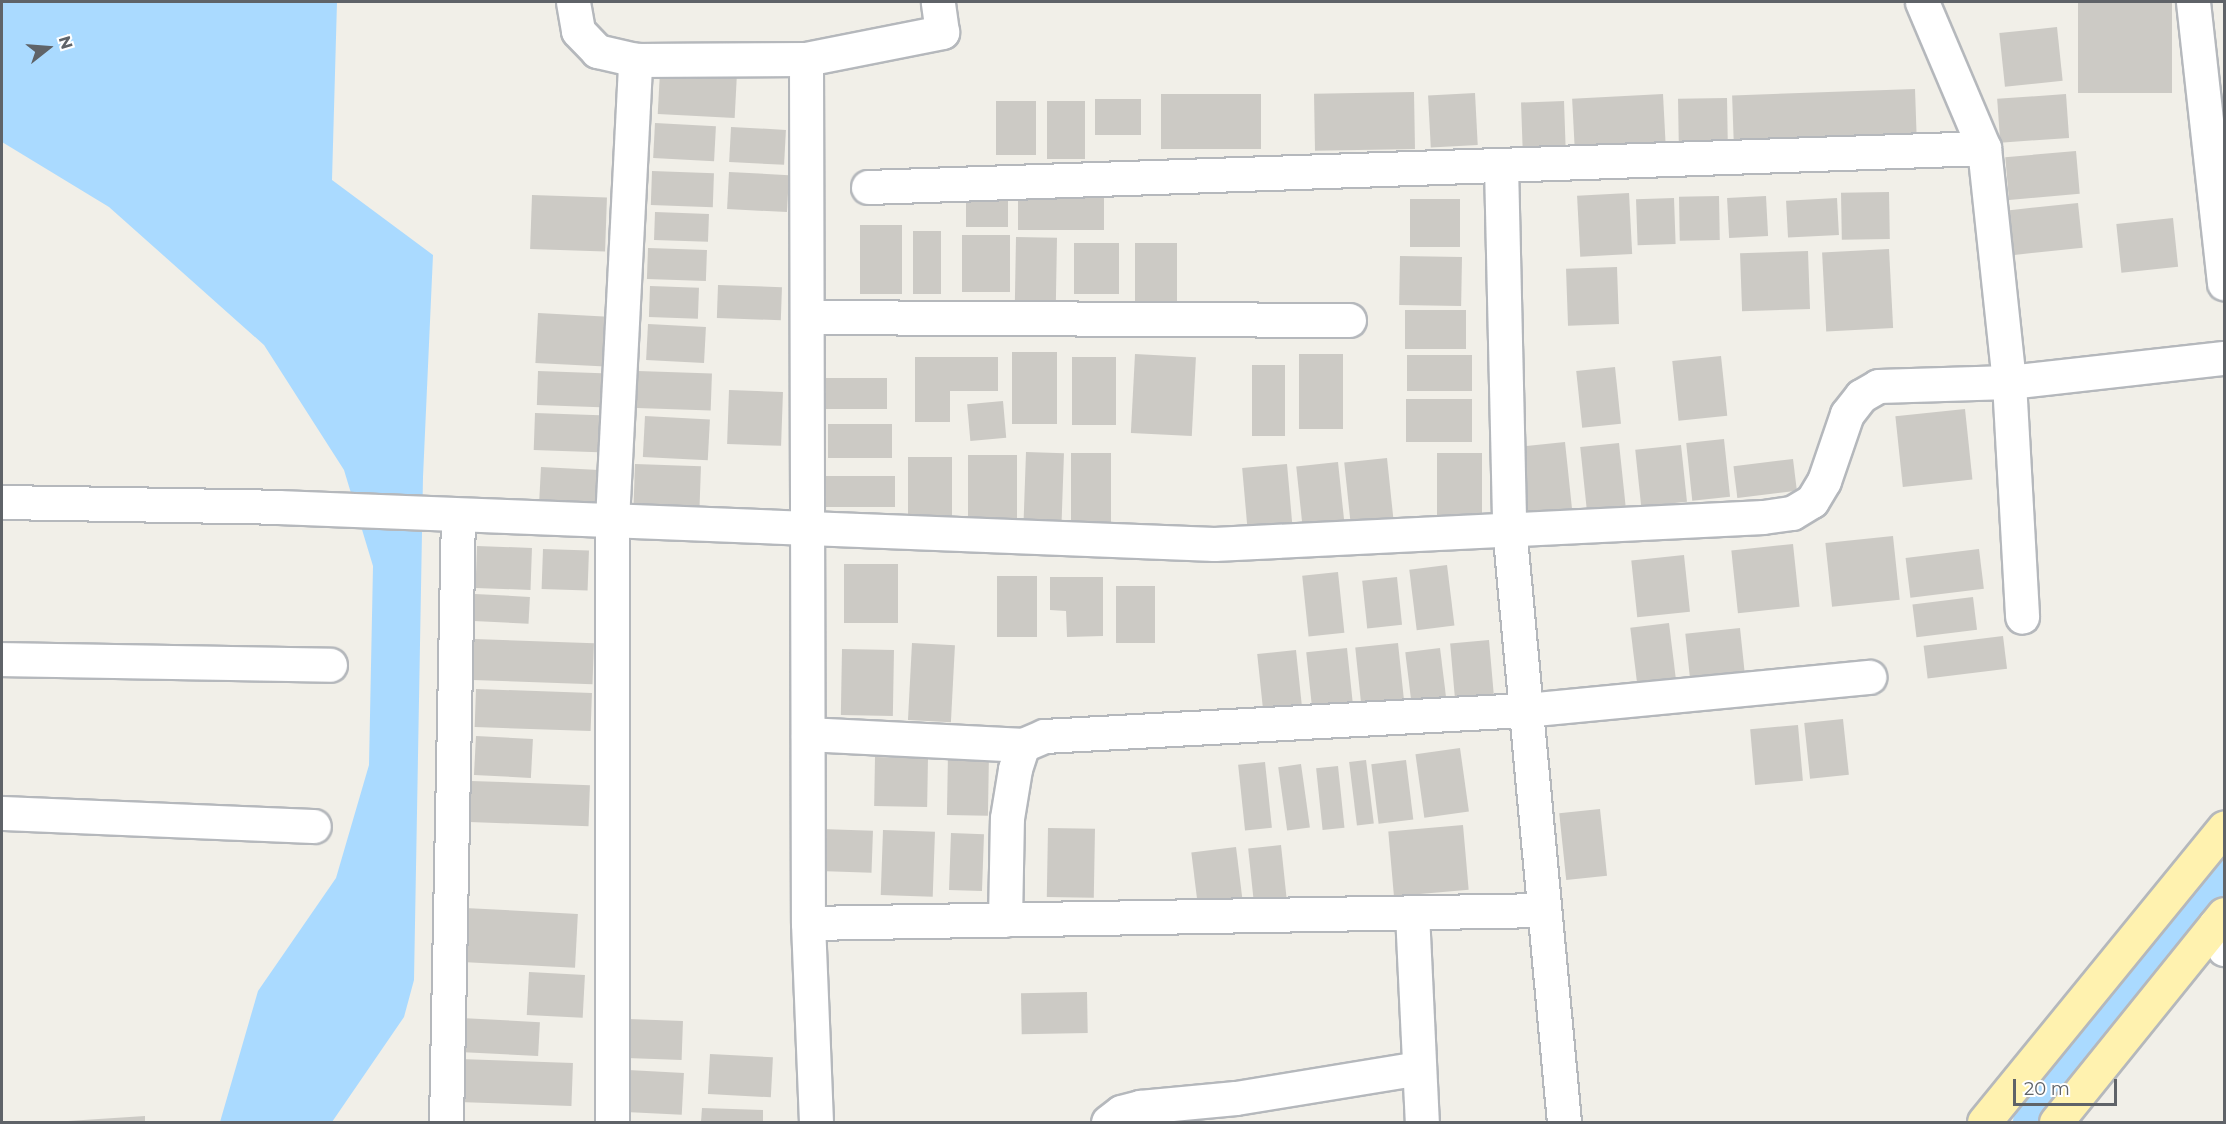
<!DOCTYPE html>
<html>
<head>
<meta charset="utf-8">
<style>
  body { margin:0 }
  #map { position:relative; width:2226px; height:1124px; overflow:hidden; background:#f1efe8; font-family:Montserrat,sans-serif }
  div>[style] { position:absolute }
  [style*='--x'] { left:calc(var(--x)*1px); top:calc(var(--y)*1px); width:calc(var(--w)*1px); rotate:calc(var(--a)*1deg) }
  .water>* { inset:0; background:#aadaff }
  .canal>* { height:36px; margin:-18px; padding:0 18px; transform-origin:18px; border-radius:18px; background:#aadaff }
  .building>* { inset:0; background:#cccac5; transform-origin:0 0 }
  .roads { filter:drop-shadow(2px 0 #b5b8bc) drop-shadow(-2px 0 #b5b8bc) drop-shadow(0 2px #b5b8bc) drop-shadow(0 -2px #b5b8bc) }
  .street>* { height:33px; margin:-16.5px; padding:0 16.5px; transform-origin:16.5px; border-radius:16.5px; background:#fff }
  .primary>* { height:33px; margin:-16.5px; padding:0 16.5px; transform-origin:16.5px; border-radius:16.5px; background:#fff2af }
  span { translate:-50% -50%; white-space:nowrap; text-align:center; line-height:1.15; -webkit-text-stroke:6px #fff; paint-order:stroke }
  .frame { position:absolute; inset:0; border:3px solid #5f6368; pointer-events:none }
  .north { position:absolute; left:18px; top:18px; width:60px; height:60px; -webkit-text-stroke:4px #fff; paint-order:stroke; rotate:73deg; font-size:16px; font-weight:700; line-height:24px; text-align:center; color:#5f6368 }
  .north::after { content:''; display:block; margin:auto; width:21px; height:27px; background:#5f6368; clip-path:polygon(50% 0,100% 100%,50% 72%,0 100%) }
  .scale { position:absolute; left:2013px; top:1079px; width:104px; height:27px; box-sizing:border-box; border:3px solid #5f6368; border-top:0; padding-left:8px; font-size:18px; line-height:21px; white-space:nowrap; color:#5f6368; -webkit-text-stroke:4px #fff; paint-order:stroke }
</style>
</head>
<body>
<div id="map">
  <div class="water">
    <div style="clip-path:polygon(2px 2px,337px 2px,332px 180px,433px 255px,423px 477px,414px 980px,404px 1017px,332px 1122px,220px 1122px,258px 991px,336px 878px,369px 765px,373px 566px,344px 470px,264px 345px,109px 207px,2px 142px)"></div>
  </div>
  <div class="canal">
    <div style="--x:2031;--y:1122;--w:185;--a:-54.2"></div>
    <div style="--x:2139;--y:972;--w:135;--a:-51"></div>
  </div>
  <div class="building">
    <div style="left:2078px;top:2px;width:94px;height:91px"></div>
    <div style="left:2057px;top:27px;width:54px;height:58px;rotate:84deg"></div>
    <div style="left:660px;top:71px;width:77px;height:43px;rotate:3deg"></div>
    <div style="left:1915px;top:89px;width:57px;height:183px;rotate:88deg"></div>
    <div style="left:1414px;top:92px;width:57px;height:100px;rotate:89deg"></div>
    <div style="left:1475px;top:93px;width:52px;height:47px;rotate:87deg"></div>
    <div style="left:1161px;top:94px;width:100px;height:55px"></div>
    <div style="left:1663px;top:94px;width:57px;height:91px;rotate:87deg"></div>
    <div style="left:2066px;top:94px;width:44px;height:69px;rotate:86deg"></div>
    <div style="left:1727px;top:98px;width:53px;height:49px;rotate:89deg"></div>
    <div style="left:1095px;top:99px;width:46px;height:36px"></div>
    <div style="left:996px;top:101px;width:40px;height:54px"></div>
    <div style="left:1047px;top:101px;width:38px;height:58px"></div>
    <div style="left:1564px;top:101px;width:56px;height:43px;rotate:88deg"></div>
    <div style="left:655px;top:123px;width:61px;height:35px;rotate:3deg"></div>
    <div style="left:731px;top:127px;width:55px;height:35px;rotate:3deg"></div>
    <div style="left:2076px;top:151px;width:43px;height:71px;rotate:85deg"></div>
    <div style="left:652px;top:171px;width:62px;height:34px;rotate:2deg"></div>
    <div style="left:729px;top:172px;width:60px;height:37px;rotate:3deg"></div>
    <div style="left:1889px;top:192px;width:47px;height:48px;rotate:89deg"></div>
    <div style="left:1629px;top:193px;width:61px;height:52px;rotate:87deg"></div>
    <div style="left:532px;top:195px;width:75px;height:54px;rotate:2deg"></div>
    <div style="left:1018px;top:196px;width:86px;height:34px"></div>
    <div style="left:1719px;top:196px;width:44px;height:40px;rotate:89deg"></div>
    <div style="left:1766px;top:196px;width:40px;height:39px;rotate:87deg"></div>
    <div style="left:1674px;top:198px;width:46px;height:38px;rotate:88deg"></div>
    <div style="left:1837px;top:198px;width:37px;height:51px;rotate:87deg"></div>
    <div style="left:966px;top:199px;width:42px;height:28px"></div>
    <div style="left:1460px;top:199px;width:48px;height:50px;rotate:90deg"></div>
    <div style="left:2078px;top:203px;width:45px;height:71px;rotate:84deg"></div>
    <div style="left:655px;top:212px;width:54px;height:28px;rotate:2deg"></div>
    <div style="left:2173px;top:218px;width:49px;height:57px;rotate:84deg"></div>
    <div style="left:860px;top:225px;width:42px;height:69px"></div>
    <div style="left:913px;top:231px;width:28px;height:63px"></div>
    <div style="left:962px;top:235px;width:48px;height:57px"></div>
    <div style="left:1016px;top:237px;width:41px;height:66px;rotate:1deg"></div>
    <div style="left:1074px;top:243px;width:45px;height:51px"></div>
    <div style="left:1135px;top:243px;width:42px;height:59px"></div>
    <div style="left:648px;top:248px;width:59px;height:31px;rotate:2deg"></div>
    <div style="left:1889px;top:249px;width:79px;height:67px;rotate:87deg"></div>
    <div style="left:1808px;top:251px;width:58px;height:68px;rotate:88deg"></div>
    <div style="left:1400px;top:256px;width:62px;height:49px;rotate:1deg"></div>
    <div style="left:1617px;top:267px;width:57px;height:51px;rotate:88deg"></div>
    <div style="left:718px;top:285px;width:64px;height:33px;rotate:2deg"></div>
    <div style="left:650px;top:286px;width:49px;height:31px;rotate:2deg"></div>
    <div style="left:1405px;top:310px;width:61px;height:39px"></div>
    <div style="left:538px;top:313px;width:80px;height:50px;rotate:3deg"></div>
    <div style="left:648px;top:324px;width:58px;height:36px;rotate:3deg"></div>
    <div style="left:1012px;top:352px;width:45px;height:72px"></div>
    <div style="left:1135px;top:354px;width:61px;height:79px;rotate:3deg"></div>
    <div style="left:1299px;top:354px;width:44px;height:75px"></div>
    <div style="left:1407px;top:355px;width:65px;height:36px"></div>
    <div style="left:1721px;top:356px;width:60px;height:49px;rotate:84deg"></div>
    <div style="clip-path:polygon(915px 357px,998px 357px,998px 391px,950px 391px,950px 422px,915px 422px)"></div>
    <div style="left:1072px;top:357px;width:44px;height:68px"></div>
    <div style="left:1252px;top:365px;width:33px;height:71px"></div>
    <div style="left:1615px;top:367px;width:57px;height:39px;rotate:84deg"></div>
    <div style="left:538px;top:371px;width:71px;height:34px;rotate:2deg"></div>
    <div style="left:638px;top:371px;width:74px;height:37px;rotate:2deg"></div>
    <div style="left:825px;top:378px;width:62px;height:31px"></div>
    <div style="left:729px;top:390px;width:54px;height:54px;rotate:2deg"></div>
    <div style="left:1406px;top:399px;width:66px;height:43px"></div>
    <div style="left:1003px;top:401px;width:37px;height:36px;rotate:85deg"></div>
    <div style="left:1965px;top:409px;width:71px;height:70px;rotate:84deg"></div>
    <div style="left:535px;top:413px;width:72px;height:37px;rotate:2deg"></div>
    <div style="left:645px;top:416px;width:65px;height:41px;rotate:3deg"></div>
    <div style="left:828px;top:424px;width:64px;height:34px"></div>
    <div style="left:1724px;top:439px;width:58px;height:38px;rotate:84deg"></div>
    <div style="left:1565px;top:442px;width:67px;height:46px;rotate:84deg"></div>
    <div style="left:1619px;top:443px;width:63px;height:39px;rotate:84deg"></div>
    <div style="left:1681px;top:445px;width:57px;height:46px;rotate:84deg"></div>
    <div style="left:1026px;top:452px;width:38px;height:76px;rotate:2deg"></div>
    <div style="left:1071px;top:453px;width:40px;height:77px"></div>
    <div style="left:1437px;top:453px;width:45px;height:67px"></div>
    <div style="left:968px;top:455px;width:49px;height:77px"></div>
    <div style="left:908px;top:457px;width:44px;height:64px"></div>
    <div style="left:1387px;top:458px;width:64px;height:43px;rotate:84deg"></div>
    <div style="left:1793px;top:459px;width:32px;height:60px;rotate:83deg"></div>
    <div style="left:1338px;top:462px;width:63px;height:42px;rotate:84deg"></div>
    <div style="left:635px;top:464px;width:66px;height:42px;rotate:2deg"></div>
    <div style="left:1287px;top:464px;width:64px;height:45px;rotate:85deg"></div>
    <div style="left:541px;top:467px;width:58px;height:36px;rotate:3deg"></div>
    <div style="left:817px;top:476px;width:78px;height:31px"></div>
    <div style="left:1893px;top:536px;width:64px;height:68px;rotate:84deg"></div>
    <div style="left:1793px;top:544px;width:63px;height:62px;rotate:84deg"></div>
    <div style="left:477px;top:546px;width:55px;height:42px;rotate:2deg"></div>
    <div style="left:543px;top:549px;width:46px;height:40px;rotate:2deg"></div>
    <div style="left:1979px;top:549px;width:40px;height:74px;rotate:83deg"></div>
    <div style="left:1684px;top:555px;width:57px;height:53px;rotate:84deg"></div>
    <div style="left:844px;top:564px;width:54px;height:59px"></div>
    <div style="left:1447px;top:565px;width:61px;height:38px;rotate:83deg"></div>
    <div style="left:1338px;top:572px;width:61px;height:36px;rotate:84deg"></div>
    <div style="left:997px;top:576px;width:40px;height:61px"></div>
    <div style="clip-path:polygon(1050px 577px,1103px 577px,1103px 636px,1067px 637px,1066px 611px,1050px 610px)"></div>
    <div style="left:1397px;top:577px;width:48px;height:35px;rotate:84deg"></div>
    <div style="left:1116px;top:586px;width:39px;height:57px"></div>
    <div style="left:475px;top:594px;width:55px;height:27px;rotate:3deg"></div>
    <div style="left:1973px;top:597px;width:33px;height:61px;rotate:83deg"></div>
    <div style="left:1669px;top:623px;width:64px;height:39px;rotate:83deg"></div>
    <div style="left:1740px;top:628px;width:53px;height:55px;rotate:84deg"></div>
    <div style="left:2003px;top:636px;width:33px;height:80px;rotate:83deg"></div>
    <div style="left:474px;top:639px;width:120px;height:41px;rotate:2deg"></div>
    <div style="left:1489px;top:640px;width:63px;height:39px;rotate:85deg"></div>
    <div style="left:912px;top:643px;width:43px;height:77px;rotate:3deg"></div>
    <div style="left:1398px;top:643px;width:62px;height:43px;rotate:84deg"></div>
    <div style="left:1347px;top:648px;width:62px;height:41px;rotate:84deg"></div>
    <div style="left:1440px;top:648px;width:57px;height:35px;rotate:83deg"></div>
    <div style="left:842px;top:649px;width:52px;height:66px;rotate:1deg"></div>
    <div style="left:1296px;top:650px;width:60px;height:39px;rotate:84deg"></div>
    <div style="left:476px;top:689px;width:116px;height:38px;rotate:2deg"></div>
    <div style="left:1843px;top:719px;width:56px;height:39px;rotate:84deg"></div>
    <div style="left:1798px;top:725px;width:56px;height:48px;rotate:85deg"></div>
    <div style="left:476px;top:736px;width:57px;height:39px;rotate:3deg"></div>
    <div style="left:1460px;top:748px;width:64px;height:45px;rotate:82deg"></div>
    <div style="left:948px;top:753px;width:41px;height:62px;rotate:1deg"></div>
    <div style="left:875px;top:757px;width:53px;height:49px;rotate:1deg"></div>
    <div style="left:1366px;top:760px;width:64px;height:17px;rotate:83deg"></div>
    <div style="left:1406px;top:760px;width:60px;height:35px;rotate:83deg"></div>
    <div style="left:1265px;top:762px;width:66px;height:27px;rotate:84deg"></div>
    <div style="left:1301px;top:764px;width:64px;height:23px;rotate:82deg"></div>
    <div style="left:1338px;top:766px;width:62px;height:22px;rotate:84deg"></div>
    <div style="left:471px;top:781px;width:119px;height:41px;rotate:2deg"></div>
    <div style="left:1600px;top:809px;width:67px;height:41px;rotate:84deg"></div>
    <div style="left:1463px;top:825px;width:65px;height:75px;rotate:85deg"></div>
    <div style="left:1048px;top:828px;width:47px;height:69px;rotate:1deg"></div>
    <div style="left:821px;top:829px;width:52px;height:42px;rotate:2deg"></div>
    <div style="left:883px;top:830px;width:52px;height:65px;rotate:2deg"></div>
    <div style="left:951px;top:833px;width:33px;height:57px;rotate:2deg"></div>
    <div style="left:1281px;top:845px;width:58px;height:33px;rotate:84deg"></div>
    <div style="left:1236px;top:847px;width:57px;height:45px;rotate:83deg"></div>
    <div style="left:465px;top:908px;width:113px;height:54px;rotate:3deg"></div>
    <div style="left:529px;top:972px;width:56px;height:43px;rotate:3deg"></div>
    <div style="left:1087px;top:992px;width:41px;height:66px;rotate:89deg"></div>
    <div style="left:461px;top:1018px;width:79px;height:34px;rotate:3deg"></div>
    <div style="left:628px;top:1019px;width:55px;height:39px;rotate:2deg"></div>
    <div style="left:710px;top:1054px;width:63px;height:40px;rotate:3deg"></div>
    <div style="left:460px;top:1059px;width:113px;height:43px;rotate:2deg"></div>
    <div style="left:628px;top:1070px;width:56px;height:42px;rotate:3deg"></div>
    <div style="clip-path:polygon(702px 1108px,763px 1110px,763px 1122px,701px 1122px)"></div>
    <div style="clip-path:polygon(145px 1116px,145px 1122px,68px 1122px,68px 1121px)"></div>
  </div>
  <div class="roads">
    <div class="street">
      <div style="--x:573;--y:2;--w:29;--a:80"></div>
      <div style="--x:578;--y:31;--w:28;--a:46"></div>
      <div style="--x:597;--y:51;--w:39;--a:13"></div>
      <div style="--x:1922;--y:2;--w:159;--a:67"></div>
      <div style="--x:1984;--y:148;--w:235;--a:83.9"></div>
      <div style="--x:2009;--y:382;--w:235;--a:86.8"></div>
      <div style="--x:2193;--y:2;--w:283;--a:83.7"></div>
      <div style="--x:806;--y:59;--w:864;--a:89.87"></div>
      <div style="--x:808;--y:923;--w:199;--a:87.7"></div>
      <div style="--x:1501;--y:165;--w:362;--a:88.7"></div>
      <div style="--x:1509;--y:527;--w:598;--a:84.72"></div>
      <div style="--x:868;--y:187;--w:1117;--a:-2"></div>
      <div style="--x:807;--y:317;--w:542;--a:0.32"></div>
      <div style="--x:2;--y:502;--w:276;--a:1"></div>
      <div style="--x:278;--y:507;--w:937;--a:2.26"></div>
      <div style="--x:1214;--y:544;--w:550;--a:-2.82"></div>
      <div style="--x:1763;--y:517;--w:29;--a:-8"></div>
      <div style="--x:1792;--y:513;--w:23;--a:-31"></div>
      <div style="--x:1812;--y:501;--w:23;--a:-59"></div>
      <div style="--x:1824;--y:481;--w:71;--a:-71.1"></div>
      <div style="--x:1847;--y:414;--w:23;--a:-52"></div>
      <div style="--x:1861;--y:396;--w:20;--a:-30"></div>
      <div style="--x:1878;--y:386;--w:131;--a:-1.7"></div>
      <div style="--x:2009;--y:382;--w:216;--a:-6.4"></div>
      <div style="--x:2;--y:659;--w:328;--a:1"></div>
      <div style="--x:808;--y:734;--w:215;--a:2.9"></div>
      <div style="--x:2;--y:813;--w:312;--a:2.4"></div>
      <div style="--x:1412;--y:913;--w:209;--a:87.3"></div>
      <div style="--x:1005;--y:920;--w:102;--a:-88.9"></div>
      <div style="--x:1007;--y:818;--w:50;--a:-80.7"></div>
      <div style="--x:1015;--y:769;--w:25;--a:-72"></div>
      <div style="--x:1023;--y:745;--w:23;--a:-23"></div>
      <div style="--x:1044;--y:736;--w:482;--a:-3.1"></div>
      <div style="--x:1525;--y:710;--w:346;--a:-5.5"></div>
      <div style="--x:808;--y:923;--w:736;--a:-1.01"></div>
      <div style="--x:2215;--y:925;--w:26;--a:69"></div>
      <div style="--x:446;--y:1122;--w:607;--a:-88.87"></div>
      <div style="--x:612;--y:1122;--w:602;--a:-90"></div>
      <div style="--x:612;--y:520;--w:461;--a:-87.1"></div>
      <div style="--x:635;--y:60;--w:171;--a:-0.3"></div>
      <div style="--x:806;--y:59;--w:139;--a:-11.2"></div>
      <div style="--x:942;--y:32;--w:30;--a:-98"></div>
      <div style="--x:1108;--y:1122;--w:16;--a:-38"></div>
      <div style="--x:1121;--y:1112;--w:20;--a:-15"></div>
      <div style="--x:1140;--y:1107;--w:96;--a:-5.4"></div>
      <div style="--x:1236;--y:1098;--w:185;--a:-9.3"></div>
    </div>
    <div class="primary">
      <div style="--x:1984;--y:1122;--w:380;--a:-50.8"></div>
      <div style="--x:2056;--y:1122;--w:267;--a:-51.1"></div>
    </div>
  </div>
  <div class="frame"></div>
  <div class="north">N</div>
  <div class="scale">20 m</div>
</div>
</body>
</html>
